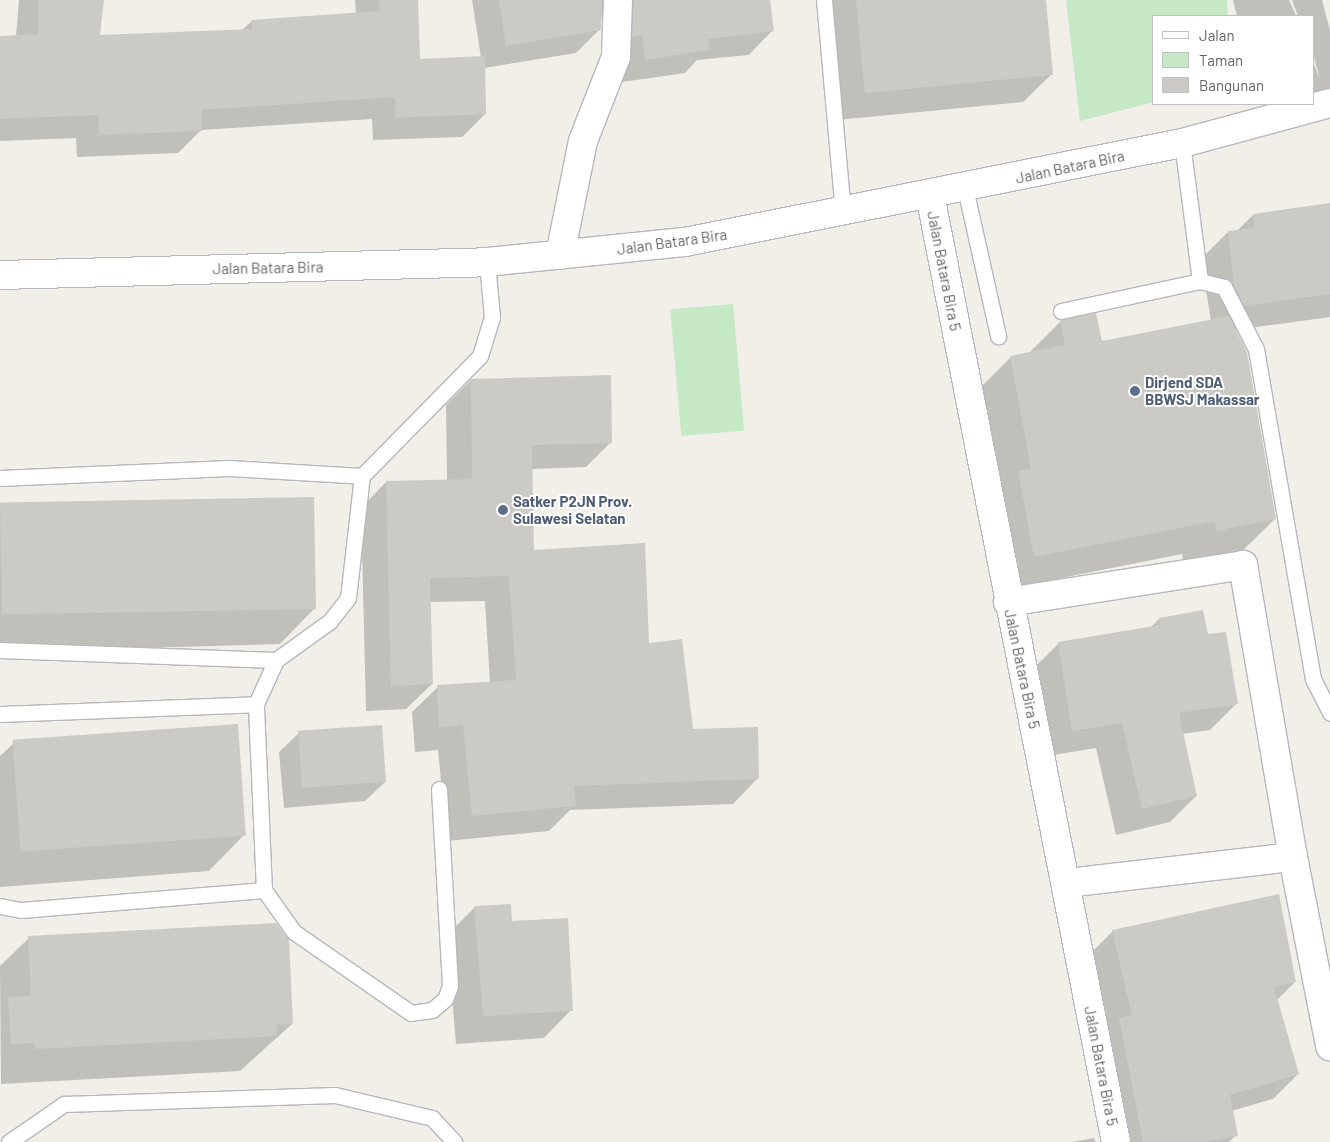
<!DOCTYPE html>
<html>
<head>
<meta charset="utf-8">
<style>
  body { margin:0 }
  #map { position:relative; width:1330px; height:1142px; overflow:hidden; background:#f1efe8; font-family:Barlow,sans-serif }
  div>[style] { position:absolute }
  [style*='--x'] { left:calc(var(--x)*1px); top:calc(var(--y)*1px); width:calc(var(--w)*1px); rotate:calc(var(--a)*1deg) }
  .green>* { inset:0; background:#c5e8c5; transform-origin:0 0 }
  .shadow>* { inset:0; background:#0003 }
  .building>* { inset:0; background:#cccac5; transform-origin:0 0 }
  .roads { filter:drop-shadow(1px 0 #b5b8bc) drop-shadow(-1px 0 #b5b8bc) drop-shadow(0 1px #b5b8bc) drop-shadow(0 -1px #b5b8bc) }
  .lane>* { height:15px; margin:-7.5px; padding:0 7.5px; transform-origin:7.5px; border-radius:7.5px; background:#fff }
  .street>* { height:28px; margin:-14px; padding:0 14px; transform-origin:14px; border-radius:14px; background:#fff }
  .secondary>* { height:28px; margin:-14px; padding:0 14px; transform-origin:14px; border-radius:14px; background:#fff }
  .dots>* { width:14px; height:14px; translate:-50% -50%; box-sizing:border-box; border:2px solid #fff; border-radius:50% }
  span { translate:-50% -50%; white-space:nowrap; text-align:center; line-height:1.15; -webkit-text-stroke:4px #fff; paint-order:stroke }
  .street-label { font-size:15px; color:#5f6368 }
  .service-label { font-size:15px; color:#4e5e75; font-weight:700 }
  .left { translate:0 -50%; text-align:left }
  .legend { position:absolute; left:1152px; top:15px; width:162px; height:90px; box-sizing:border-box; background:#fff; border:1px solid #bfc1c3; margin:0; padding:6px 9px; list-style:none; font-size:15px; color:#5f6368 }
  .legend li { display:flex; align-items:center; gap:10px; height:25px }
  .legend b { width:25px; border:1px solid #bfc1c3 }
</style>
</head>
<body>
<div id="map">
  <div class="green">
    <div style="clip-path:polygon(1066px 0,1227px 0,1228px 16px,1154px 16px,1154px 102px,1080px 121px)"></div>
    <div style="left:733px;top:304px;width:127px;height:63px;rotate:85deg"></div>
  </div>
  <div class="shadow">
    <div style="clip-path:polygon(19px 0,103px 0,99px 37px,242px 30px,252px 21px,356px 14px,355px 0,417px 0,419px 60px,481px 58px,472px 0,769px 0,772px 31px,749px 55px,697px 60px,685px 73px,622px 82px,609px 17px,602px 12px,600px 29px,576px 53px,484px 68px,485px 114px,462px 137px,373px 140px,372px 119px,201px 130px,178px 153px,77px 157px,76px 138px,0 141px,0 37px,16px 37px)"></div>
    <div style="clip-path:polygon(826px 0,1045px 0,1051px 75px,1023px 102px,837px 120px)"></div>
    <div style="clip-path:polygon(1233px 0,1289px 0,1296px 16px,1237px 16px)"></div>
    <div style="clip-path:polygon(1292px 0,1322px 0,1330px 30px,1330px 100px,1314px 104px,1314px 64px,1320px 80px,1314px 57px,1314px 16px,1298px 16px)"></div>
    <div style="clip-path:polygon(1330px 204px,1330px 317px,1234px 330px,1275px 519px,1241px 552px,1184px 563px,1182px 554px,1001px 590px,977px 391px,1010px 358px,1028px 354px,1061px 321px,1101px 342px,1211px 321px,1201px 259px,1228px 232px,1237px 231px,1253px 215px)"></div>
    <div style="clip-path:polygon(471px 380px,611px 442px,586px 467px,531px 469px,533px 551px,648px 645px,692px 730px,758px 778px,733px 804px,570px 810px,549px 831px,447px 841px,438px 750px,415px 752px,412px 712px,438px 687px,490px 683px,485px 601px,430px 602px,432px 684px,406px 709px,366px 711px,361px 508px,386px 482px,447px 481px,446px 405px)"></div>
    <div style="clip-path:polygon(0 508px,315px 608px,280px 644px,0 652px)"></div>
    <div style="clip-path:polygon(1159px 619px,1236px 704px,1210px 730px,1182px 734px,1196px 796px,1170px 822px,1116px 835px,1096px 748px,1047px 756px,1033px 669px,1059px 643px,1150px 628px)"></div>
    <div style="clip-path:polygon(299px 733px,385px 782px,365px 801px,284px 808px,279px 752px)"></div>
    <div style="clip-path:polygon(14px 743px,244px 835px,209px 871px,0 887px,0 756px)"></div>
    <div style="clip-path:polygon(475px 907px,511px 922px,571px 1010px,544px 1038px,456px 1044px,447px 935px)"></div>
    <div style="clip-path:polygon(1113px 931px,1295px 982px,1277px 1000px,1298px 1074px,1273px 1099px,1231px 1111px,1236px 1135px,1229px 1142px,1114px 1142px,1088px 956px)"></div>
    <div style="clip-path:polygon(29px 938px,292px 1024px,240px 1071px,1px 1084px,0 966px)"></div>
    <div style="clip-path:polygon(1094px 1138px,1095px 1142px,1072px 1142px)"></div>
  </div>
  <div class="building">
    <div style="clip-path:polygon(38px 0,104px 0,100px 35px,252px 29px,251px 20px,379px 11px,379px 0,418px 0,420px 59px,485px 56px,486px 114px,395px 118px,395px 97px,202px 110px,202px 131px,99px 135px,98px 115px,0 119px,0 36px,38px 34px)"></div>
    <div style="clip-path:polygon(499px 0,602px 0,601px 30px,506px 46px)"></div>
    <div style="clip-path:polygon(634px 0,770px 0,774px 31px,708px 39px,710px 50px,645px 60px,642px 35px,632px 37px)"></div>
    <div style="clip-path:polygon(856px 0,1046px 0,1053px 75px,865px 93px)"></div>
    <div style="clip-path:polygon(1330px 203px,1330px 294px,1244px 306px,1234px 285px,1228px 231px,1255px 228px,1253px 214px)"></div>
    <div style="clip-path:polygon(1096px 313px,1102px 341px,1229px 316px,1247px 352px,1276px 519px,1216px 531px,1215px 521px,1034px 557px,1018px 471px,1031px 469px,1010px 356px,1065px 345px,1060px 320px)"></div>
    <div style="clip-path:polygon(611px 375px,612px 443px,532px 445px,534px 550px,645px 543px,649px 643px,682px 639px,693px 729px,758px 727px,759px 779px,574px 786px,576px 806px,472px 816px,463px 725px,439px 727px,437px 685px,516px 680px,509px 576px,430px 578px,433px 684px,391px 686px,386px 481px,472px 479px,471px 379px)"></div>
    <div style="left:314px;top:497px;width:112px;height:314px;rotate:89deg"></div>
    <div style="clip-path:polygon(1203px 610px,1208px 634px,1226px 632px,1238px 704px,1179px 713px,1197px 796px,1142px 809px,1122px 723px,1072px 731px,1058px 642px,1160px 625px,1159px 618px)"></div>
    <div style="left:238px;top:724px;width:112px;height:226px;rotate:86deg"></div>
    <div style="left:382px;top:725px;width:57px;height:84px;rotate:86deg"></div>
    <div style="clip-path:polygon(1279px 894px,1296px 982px,1274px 987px,1299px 1074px,1230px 1095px,1238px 1136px,1206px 1142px,1143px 1142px,1119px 1018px,1132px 1015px,1112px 930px)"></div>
    <div style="clip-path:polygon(511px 904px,512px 921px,568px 918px,573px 1011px,483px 1016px,474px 906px)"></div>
    <div style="clip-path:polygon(276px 923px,289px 940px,293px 1024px,277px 1025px,277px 1036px,36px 1049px,34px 1043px,11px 1044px,8px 997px,31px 996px,28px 936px)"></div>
  </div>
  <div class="roads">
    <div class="lane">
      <div style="--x:824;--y:0;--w:215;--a:84.9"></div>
      <div style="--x:965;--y:188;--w:152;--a:77.4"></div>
      <div style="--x:1200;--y:281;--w:25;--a:14"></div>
      <div style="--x:1224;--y:287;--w:70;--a:62.7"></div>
      <div style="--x:1256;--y:349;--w:335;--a:80.2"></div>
      <div style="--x:1313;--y:679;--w:38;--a:63"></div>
      <div style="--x:1061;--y:311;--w:142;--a:-12.2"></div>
      <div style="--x:1200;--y:281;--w:139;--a:-97.4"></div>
      <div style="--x:0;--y:478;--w:229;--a:-2.5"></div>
      <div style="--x:229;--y:468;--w:133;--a:3.4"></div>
      <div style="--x:0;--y:650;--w:276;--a:2.1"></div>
      <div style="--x:0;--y:714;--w:256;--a:-2.2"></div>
      <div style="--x:439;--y:789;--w:197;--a:86.8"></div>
      <div style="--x:450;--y:986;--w:14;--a:111"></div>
      <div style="--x:445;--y:999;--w:17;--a:140"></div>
      <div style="--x:432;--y:1010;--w:21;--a:172"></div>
      <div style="--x:411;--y:1013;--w:142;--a:-145.3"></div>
      <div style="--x:294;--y:932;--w:52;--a:-125.5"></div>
      <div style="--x:264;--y:890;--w:186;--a:-92.5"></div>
      <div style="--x:256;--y:704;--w:48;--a:-65.6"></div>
      <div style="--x:276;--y:660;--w:67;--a:-35.8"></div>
      <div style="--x:330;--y:621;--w:29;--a:-52"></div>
      <div style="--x:348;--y:598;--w:123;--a:-83.5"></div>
      <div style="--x:362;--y:476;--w:168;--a:-45.5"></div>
      <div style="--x:480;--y:356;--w:41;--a:-72.9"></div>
      <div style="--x:492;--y:317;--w:55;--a:-95.2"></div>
      <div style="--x:0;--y:906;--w:21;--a:11"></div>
      <div style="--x:21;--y:910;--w:244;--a:-4.7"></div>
      <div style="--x:9;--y:1142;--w:67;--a:-34.6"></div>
      <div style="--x:64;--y:1104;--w:271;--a:-1.9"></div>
      <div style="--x:335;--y:1095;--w:100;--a:13.3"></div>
      <div style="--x:432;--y:1118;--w:33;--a:47"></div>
    </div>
    <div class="street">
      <div style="--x:930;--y:195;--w:965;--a:78.89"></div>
      <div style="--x:560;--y:255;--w:116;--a:-78.6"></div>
      <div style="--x:583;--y:141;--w:90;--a:-68.6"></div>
      <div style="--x:616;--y:57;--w:57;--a:-88"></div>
      <div style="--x:1008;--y:602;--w:238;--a:-8.9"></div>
      <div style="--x:1243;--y:565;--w:296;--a:80.3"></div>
      <div style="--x:1067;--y:883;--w:227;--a:-6.6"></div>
      <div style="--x:1293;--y:857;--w:193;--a:78.9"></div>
    </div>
    <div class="secondary">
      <div style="--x:0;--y:275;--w:487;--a:-1.5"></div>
      <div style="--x:487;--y:262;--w:199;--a:-5.8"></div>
      <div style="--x:685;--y:242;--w:507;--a:-11.27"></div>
      <div style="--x:1182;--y:143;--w:153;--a:-15.1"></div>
    </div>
  </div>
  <div class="dots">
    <div style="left:1135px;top:391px;background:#5c6f8a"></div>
    <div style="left:503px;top:510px;background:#5c6f8a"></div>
  </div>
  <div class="street-label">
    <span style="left:1070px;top:167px;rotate:-12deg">Jalan Batara Bira</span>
    <span style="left:672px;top:242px;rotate:-8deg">Jalan Batara Bira</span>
    <span style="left:268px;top:268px;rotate:-1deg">Jalan Batara Bira</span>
    <span style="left:944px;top:271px;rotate:79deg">Jalan Batara Bira 5</span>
    <span style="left:1022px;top:669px;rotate:78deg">Jalan Batara Bira 5</span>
    <span style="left:1101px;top:1066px;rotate:79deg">Jalan Batara Bira 5</span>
  </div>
  <div class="service-label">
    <span class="left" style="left:1145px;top:391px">Dirjend SDA<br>BBWSJ Makassar</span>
    <span class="left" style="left:513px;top:510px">Satker P2JN Prov.<br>Sulawesi Selatan</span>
  </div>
  <ul class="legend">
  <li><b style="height:6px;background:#fff"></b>Jalan</li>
  <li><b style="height:14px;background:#c5e8c5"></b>Taman</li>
  <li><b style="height:14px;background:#cccac5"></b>Bangunan</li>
  </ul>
</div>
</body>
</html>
